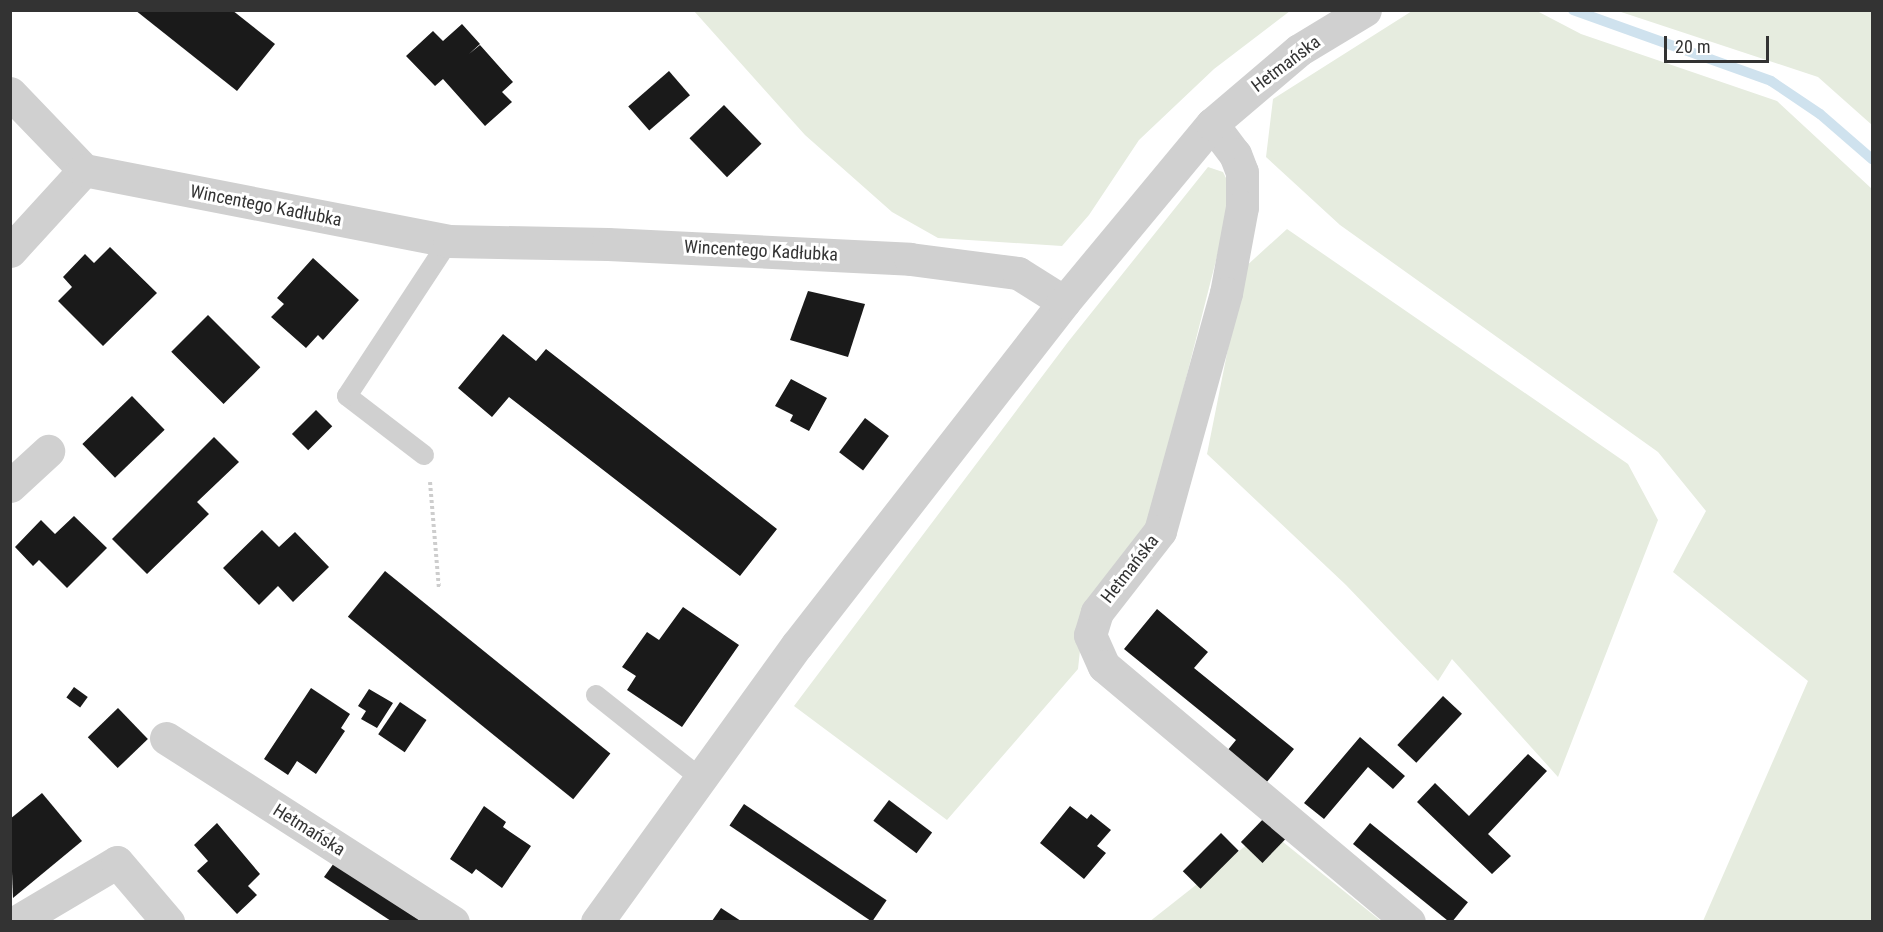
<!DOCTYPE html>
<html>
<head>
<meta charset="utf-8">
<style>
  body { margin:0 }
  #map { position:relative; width:1883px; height:932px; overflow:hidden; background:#fff; font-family:"Roboto Condensed",sans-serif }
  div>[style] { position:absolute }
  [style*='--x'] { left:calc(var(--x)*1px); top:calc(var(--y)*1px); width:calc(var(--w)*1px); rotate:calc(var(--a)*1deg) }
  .green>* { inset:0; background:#e6ecdf }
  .stream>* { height:10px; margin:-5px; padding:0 5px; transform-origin:5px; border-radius:5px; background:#cfe2ee }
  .building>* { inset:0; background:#1a1a1a; transform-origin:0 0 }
  .path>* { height:4px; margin-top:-2px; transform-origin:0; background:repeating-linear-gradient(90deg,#cdcdcd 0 3px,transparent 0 6px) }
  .service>* { height:20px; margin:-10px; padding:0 10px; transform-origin:10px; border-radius:10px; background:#d0d0d0 }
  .minor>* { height:33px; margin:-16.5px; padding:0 16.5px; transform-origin:16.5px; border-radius:16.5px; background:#d0d0d0 }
  .tertiary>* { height:33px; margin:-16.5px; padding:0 16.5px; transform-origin:16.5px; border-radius:16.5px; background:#d0d0d0 }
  span { translate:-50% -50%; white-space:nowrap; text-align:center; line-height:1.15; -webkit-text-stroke:6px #fff; paint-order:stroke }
  .street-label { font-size:18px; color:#333 }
  .frame { position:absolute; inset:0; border:12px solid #333; pointer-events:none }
  .scale { position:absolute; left:1664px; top:36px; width:105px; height:27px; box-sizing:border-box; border:3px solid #333; border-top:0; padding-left:8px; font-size:18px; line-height:21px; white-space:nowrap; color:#333; -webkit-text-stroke:4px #fff; paint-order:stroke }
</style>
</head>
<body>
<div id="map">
  <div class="green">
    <div style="clip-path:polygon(694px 11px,1290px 11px,1214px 69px,1139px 140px,1089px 215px,1062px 246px,938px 238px,892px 212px,805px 135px)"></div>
    <div style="clip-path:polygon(1412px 11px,1537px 11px,1581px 34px,1777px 101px,1872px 189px,1872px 921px,1703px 921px,1808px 681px,1673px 572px,1706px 511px,1658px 452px,1340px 225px,1266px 157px,1273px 99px)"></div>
    <div style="clip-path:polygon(1618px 11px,1872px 11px,1872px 125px,1818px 77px)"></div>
    <div style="clip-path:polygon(1208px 167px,1223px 172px,1228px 182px,1227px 217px,1148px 528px,1083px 623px,1078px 669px,947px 820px,794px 706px,1068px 342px)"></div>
    <div style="clip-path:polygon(1287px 229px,1628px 464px,1658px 520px,1558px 777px,1452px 659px,1438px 681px,1346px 585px,1207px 454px,1244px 268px)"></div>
    <div style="clip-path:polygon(1267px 829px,1381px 921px,1149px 922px)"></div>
  </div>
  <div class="stream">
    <div style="--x:1573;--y:10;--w:210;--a:19.7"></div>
    <div style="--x:1771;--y:81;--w:59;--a:34"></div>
    <div style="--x:1820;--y:114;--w:69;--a:40.9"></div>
  </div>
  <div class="building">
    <div style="clip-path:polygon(135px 10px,232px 10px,275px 44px,237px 91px)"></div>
    <div style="clip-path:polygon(462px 24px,480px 44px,469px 54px,480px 45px,513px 82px,502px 92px,512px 102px,485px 126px,443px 79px,435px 86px,406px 56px,433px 31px,443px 41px)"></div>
    <div style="left:669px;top:71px;width:32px;height:54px;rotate:49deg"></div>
    <div style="left:724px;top:105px;width:54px;height:48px;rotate:46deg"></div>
    <div style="clip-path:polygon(110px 247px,157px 293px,103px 346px,58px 301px,72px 287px,63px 277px,85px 254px,94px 263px)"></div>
    <div style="clip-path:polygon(313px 258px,359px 300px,323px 340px,318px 335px,306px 348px,271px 317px,284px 304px,277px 298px)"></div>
    <div style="clip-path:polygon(808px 291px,865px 304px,848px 357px,790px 340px)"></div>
    <div style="left:208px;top:315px;width:74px;height:52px;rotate:45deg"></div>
    <div style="clip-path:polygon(503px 334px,536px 361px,546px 349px,777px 529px,740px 576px,509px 397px,492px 417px,458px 388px)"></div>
    <div style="clip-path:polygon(791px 379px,827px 398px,809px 431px,790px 421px,793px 415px,775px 406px)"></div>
    <div style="left:132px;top:396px;width:47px;height:69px;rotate:46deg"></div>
    <div style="left:316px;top:410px;width:23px;height:34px;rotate:45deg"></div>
    <div style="left:865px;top:418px;width:30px;height:43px;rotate:37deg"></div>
    <div style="clip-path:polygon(214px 437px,239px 462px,197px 502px,209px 514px,147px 574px,112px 539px)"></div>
    <div style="clip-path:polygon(74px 516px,107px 548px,67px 588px,39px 560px,33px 566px,15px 547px,41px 520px,55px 534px)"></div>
    <div style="clip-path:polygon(262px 530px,279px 547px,295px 532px,329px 567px,293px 602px,278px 586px,259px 605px,223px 568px)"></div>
    <div style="left:385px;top:571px;width:290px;height:59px;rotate:39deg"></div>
    <div style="clip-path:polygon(683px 607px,739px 645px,682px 727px,627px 690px,636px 676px,622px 667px,647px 632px,659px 640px)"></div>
    <div style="clip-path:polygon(1157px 609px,1208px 652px,1194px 668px,1294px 749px,1266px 783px,1227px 751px,1236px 740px,1124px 649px)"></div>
    <div style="left:74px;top:687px;width:17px;height:13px;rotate:36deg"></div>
    <div style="clip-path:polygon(311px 688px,350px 714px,341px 728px,345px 731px,316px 774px,297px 761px,288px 775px,264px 759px)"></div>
    <div style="clip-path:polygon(369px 689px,393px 703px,377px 728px,361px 719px,366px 711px,358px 706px)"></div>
    <div style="left:1443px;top:696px;width:26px;height:67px;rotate:43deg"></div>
    <div style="left:400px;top:702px;width:32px;height:39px;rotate:34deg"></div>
    <div style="left:118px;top:708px;width:43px;height:42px;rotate:46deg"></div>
    <div style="clip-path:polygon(1360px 737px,1405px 776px,1393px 789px,1368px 767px,1324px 819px,1304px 803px)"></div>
    <div style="clip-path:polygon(1528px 754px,1547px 771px,1488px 834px,1511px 856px,1492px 874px,1417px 802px,1435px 783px,1469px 816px)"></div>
    <div style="clip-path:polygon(42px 793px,82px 841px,13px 898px,10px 819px)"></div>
    <div style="left:889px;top:800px;width:54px;height:26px;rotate:37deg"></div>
    <div style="left:744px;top:804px;width:172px;height:26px;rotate:34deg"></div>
    <div style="clip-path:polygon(484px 806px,506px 822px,503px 827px,531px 846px,502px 888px,476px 869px,472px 874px,450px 859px)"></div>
    <div style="clip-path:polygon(1070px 806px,1087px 819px,1091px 814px,1111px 830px,1097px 846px,1106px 853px,1084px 879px,1040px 843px)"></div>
    <div style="left:1268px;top:814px;width:30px;height:39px;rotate:44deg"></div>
    <div style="clip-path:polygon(217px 823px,260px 874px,248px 886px,257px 895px,237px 914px,197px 871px,208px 861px,194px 845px)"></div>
    <div style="left:1370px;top:823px;width:126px;height:27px;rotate:39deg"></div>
    <div style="left:1221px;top:833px;width:25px;height:54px;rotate:45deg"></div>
    <div style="clip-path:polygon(334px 863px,421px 921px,391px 921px,324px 877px)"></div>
    <div style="clip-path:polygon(721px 908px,741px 921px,712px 921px)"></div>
  </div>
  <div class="path">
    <div style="--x:430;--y:482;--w:107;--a:85.2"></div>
  </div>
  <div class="service">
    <div style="--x:424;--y:455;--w:97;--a:-142.5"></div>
    <div style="--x:347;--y:396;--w:186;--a:-56.7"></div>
    <div style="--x:596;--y:695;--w:132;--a:38.5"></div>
  </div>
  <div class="minor">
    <div style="--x:10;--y:93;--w:107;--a:46.1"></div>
    <div style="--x:1212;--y:124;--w:38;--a:53"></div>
    <div style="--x:1235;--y:154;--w:19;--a:69"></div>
    <div style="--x:1242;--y:172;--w:35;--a:90"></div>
    <div style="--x:1242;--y:207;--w:87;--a:100.5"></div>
    <div style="--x:1226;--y:293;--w:247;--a:105.5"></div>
    <div style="--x:1160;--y:531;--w:103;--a:127.9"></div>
    <div style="--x:1097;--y:612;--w:24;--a:107"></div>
    <div style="--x:1090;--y:635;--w:34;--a:66"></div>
    <div style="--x:1104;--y:666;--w:398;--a:40"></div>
    <div style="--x:10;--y:251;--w:110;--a:-47.6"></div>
    <div style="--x:84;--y:170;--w:372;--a:11"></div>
    <div style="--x:449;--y:241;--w:159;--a:1.1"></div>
    <div style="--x:608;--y:244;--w:302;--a:2.8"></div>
    <div style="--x:910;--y:259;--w:109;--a:7.4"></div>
    <div style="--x:1018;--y:273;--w:54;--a:32.2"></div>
    <div style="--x:10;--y:486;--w:52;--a:-42.6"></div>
    <div style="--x:166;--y:738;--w:341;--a:32.7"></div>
    <div style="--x:16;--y:922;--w:117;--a:-30.7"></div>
    <div style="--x:117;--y:862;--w:79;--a:49.6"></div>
  </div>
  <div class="tertiary">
    <div style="--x:597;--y:922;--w:342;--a:-54.2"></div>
    <div style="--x:797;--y:645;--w:435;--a:-52.1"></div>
    <div style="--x:1064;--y:302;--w:231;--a:-50.3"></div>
    <div style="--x:1212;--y:124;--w:114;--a:-40.4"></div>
    <div style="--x:1299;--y:50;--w:77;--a:-31.2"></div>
  </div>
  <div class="street-label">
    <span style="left:1286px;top:64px;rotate:-37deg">Hetmańska</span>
    <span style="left:266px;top:206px;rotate:11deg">Wincentego Kadłubka</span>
    <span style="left:761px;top:251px;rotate:3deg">Wincentego Kadłubka</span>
    <span style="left:1130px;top:569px;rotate:-52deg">Hetmańska</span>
    <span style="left:309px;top:830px;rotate:32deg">Hetmańska</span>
  </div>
  <div class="frame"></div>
  <div class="scale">20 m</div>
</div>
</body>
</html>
